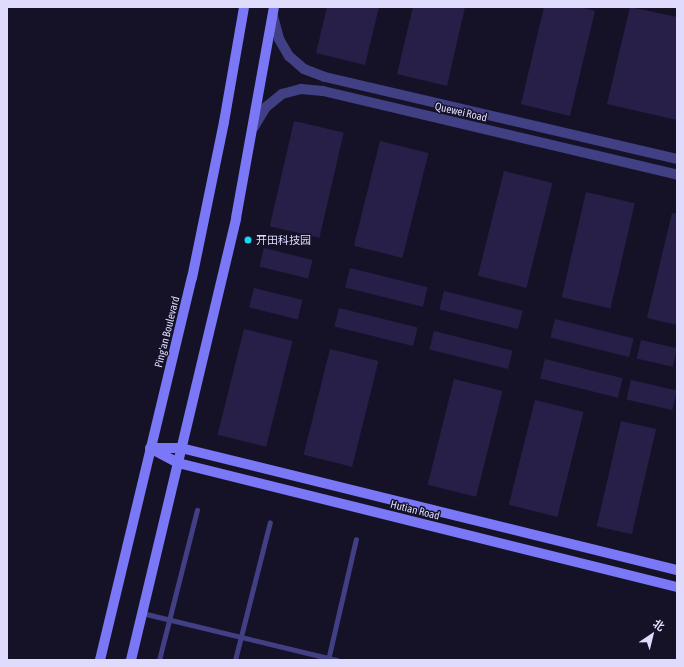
<!DOCTYPE html>
<html>
<head>
<meta charset="utf-8">
<style>
  body { margin:0 }
  #map { position:relative; width:684px; height:667px; overflow:hidden; background:#151228; font-family:"Asap Condensed","Noto Sans SC",sans-serif }
  div>[style] { position:absolute }
  [style*='--x'] { left:calc(var(--x)*1px); top:calc(var(--y)*1px); width:calc(var(--w)*1px); rotate:calc(var(--a)*1deg) }
  .building>* { inset:0; background:#271f48; transform-origin:0 0 }
  .lane>* { height:5px; margin:-2.5px; padding:0 2.5px; transform-origin:2.5px; border-radius:2.5px; background:#424084 }
  .street>* { height:10px; margin:-5px; padding:0 5px; transform-origin:5px; border-radius:5px; background:#424084 }
  .secondary>* { height:10px; margin:-5px; padding:0 5px; transform-origin:5px; border-radius:5px; background:#7b78f7 }
  .dots>* { width:11px; height:11px; translate:-50% -50%; box-sizing:border-box; border:2px solid #151228; border-radius:50% }
  span { translate:-50% -50%; white-space:nowrap; text-align:center; line-height:1.15; -webkit-text-stroke:3px #151228; paint-order:stroke }
  .street-label { font-size:11px; color:#dfdbfd }
  .poi-label { font-size:11px; color:#dfdbfd }
  .left { translate:0 -50%; text-align:left }
  .frame { position:absolute; inset:0; border:8px solid #dfdbfd; pointer-events:none }
  .north { position:absolute; left:632px; top:615px; width:40px; height:40px; -webkit-text-stroke:3px #151228; paint-order:stroke; rotate:35deg; font-size:11px; font-weight:700; line-height:16px; text-align:center; color:#dfdbfd }
  .north::after { content:''; display:block; margin:auto; width:14px; height:18px; background:#dfdbfd; clip-path:polygon(50% 0,100% 100%,50% 72%,0 100%) }
</style>
</head>
<body>
<div id="map">
  <div class="building">
    <div style="clip-path:polygon(327px 7px,379px 7px,365px 65px,316px 53px)"></div>
    <div style="clip-path:polygon(413px 7px,465px 7px,447px 86px,397px 74px)"></div>
    <div style="clip-path:polygon(544px 7px,580px 7px,595px 11px,570px 116px,521px 104px)"></div>
    <div style="clip-path:polygon(630px 7px,677px 17px,677px 120px,607px 104px)"></div>
    <div style="left:294px;top:121px;width:51px;height:108px;rotate:13deg"></div>
    <div style="left:380px;top:141px;width:50px;height:108px;rotate:14deg"></div>
    <div style="left:504px;top:171px;width:50px;height:108px;rotate:14deg"></div>
    <div style="left:586px;top:192px;width:50px;height:108px;rotate:13deg"></div>
    <div style="clip-path:polygon(672px 213px,677px 214px,677px 325px,647px 318px)"></div>
    <div style="left:264px;top:248px;width:50px;height:19px;rotate:14deg"></div>
    <div style="left:350px;top:268px;width:80px;height:20px;rotate:14deg"></div>
    <div style="left:254px;top:288px;width:50px;height:20px;rotate:14deg"></div>
    <div style="left:444px;top:291px;width:81px;height:19px;rotate:14deg"></div>
    <div style="left:339px;top:308px;width:81px;height:19px;rotate:14deg"></div>
    <div style="left:555px;top:319px;width:81px;height:19px;rotate:14deg"></div>
    <div style="left:244px;top:329px;width:50px;height:109px;rotate:14deg"></div>
    <div style="left:434px;top:331px;width:81px;height:19px;rotate:14deg"></div>
    <div style="left:641px;top:340px;width:37px;height:19px;rotate:13deg"></div>
    <div style="left:330px;top:349px;width:50px;height:109px;rotate:14deg"></div>
    <div style="left:545px;top:359px;width:80px;height:20px;rotate:14deg"></div>
    <div style="left:454px;top:379px;width:50px;height:109px;rotate:14deg"></div>
    <div style="left:631px;top:380px;width:47px;height:20px;rotate:13deg"></div>
    <div style="left:535px;top:400px;width:50px;height:108px;rotate:14deg"></div>
    <div style="left:621px;top:421px;width:36px;height:108px;rotate:13deg"></div>
  </div>
  <div class="lane">
    <div style="--x:142;--y:613;--w:201;--a:13.6"></div>
    <div style="--x:159;--y:660;--w:155;--a:-75.8"></div>
    <div style="--x:235;--y:660;--w:142;--a:-75.8"></div>
    <div style="--x:328;--y:660;--w:124;--a:-77"></div>
  </div>
  <div class="street">
    <div style="--x:273;--y:16;--w:24;--a:75"></div>
    <div style="--x:279;--y:39;--w:20;--a:60"></div>
    <div style="--x:289;--y:56;--w:20;--a:41"></div>
    <div style="--x:304;--y:69;--w:22;--a:21"></div>
    <div style="--x:325;--y:77;--w:361;--a:13.1"></div>
    <div style="--x:254;--y:127;--w:23;--a:-59"></div>
    <div style="--x:266;--y:107;--w:21;--a:-39"></div>
    <div style="--x:282;--y:94;--w:20;--a:-15"></div>
    <div style="--x:301;--y:89;--w:22;--a:5"></div>
    <div style="--x:323;--y:91;--w:364;--a:13.3"></div>
  </div>
  <div class="secondary">
    <div style="--x:150;--y:448;--w:32;--a:28"></div>
    <div style="--x:178;--y:463;--w:514;--a:13.96"></div>
    <div style="--x:152;--y:448;--w:29;--a:0"></div>
    <div style="--x:181;--y:448;--w:511;--a:13.82"></div>
    <div style="--x:100;--y:660;--w:393;--a:-76.5"></div>
    <div style="--x:192;--y:278;--w:159;--a:-78.4"></div>
    <div style="--x:224;--y:122;--w:117;--a:-80.1"></div>
    <div style="--x:131;--y:660;--w:454;--a:-76.6"></div>
    <div style="--x:236;--y:218;--w:214;--a:-79.8"></div>
  </div>
  <div class="dots">
    <div style="left:248px;top:240px;background:#13dbf1"></div>
  </div>
  <div class="street-label">
    <span style="left:461px;top:112px;rotate:13deg">Quewei Road</span>
    <span style="left:167px;top:332px;rotate:-76deg">Ping'an Boulevard</span>
    <span style="left:415px;top:510px;rotate:14deg">Hutian Road</span>
  </div>
  <div class="poi-label">
    <span class="left" style="left:256px;top:240px">开田科技园</span>
  </div>
  <div class="frame"></div>
  <div class="north">北</div>
</div>
</body>
</html>
